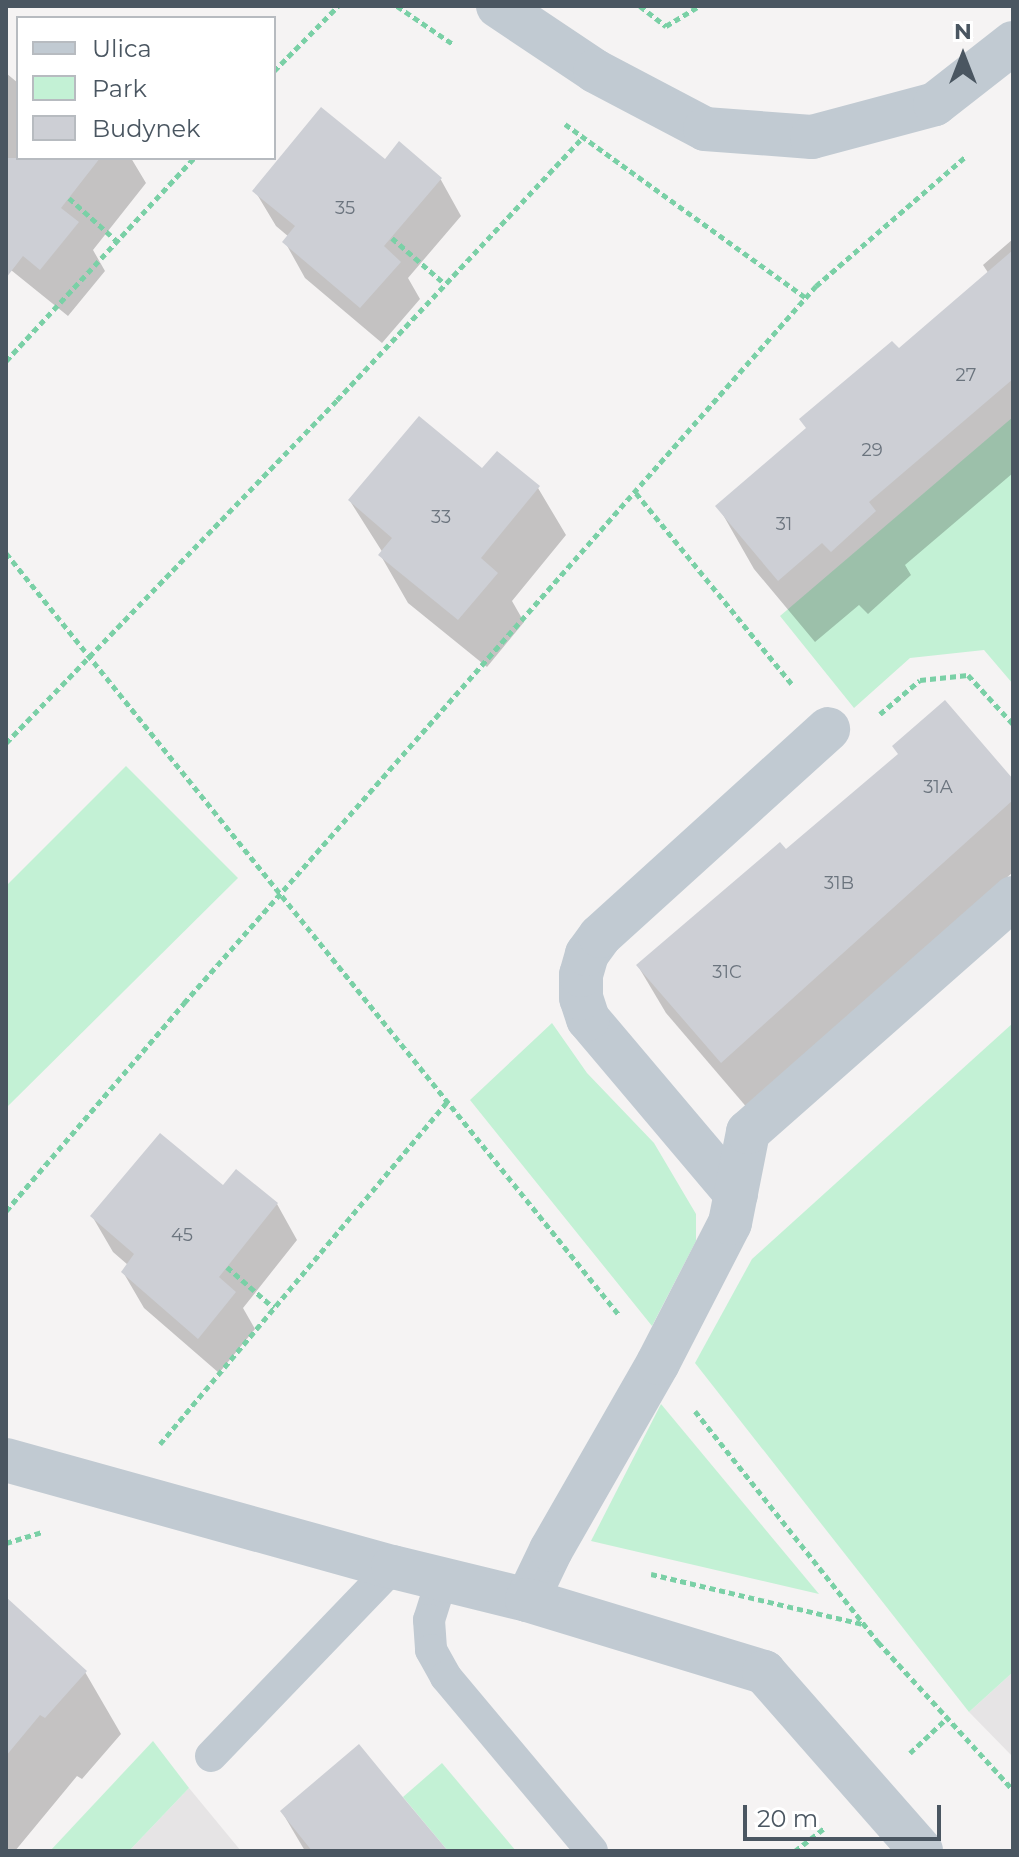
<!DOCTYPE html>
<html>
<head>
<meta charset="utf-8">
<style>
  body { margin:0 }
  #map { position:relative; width:1019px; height:1857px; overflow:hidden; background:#f5f3f3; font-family:Montserrat,sans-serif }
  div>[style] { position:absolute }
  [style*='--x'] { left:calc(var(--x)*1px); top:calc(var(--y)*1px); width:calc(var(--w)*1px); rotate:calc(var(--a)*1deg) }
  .education>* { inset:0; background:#e6e4e5 }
  .green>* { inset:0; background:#c3f1d5 }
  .shadow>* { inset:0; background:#0003 }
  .building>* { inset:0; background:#cdcfd5 }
  .path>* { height:5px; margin-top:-2.5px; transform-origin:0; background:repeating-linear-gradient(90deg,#7ad0a6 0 6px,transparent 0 10px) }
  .lane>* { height:32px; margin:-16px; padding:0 16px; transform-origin:16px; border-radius:16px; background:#c1cad2 }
  .street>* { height:44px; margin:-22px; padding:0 22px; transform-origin:22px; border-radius:22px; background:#c1cad2 }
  span { translate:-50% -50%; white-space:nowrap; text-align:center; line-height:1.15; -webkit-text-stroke:8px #fff; paint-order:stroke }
  .number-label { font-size:18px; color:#6b747e }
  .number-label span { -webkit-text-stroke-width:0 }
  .frame { position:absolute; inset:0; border:8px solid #4a5661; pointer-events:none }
  .legend { position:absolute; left:16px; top:16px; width:260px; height:144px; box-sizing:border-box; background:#fff; border:2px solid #b7bbc0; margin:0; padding:10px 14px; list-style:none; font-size:24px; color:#4a5661 }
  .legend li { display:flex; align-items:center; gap:16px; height:40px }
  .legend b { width:40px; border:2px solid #b7bbc0 }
  .north { position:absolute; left:923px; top:16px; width:80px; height:80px; -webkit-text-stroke:6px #fff; paint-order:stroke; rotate:0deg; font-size:22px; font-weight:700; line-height:32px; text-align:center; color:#4a5661 }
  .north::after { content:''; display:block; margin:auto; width:28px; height:36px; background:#4a5661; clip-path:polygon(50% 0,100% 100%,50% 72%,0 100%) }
  .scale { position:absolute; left:743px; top:1805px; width:198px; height:36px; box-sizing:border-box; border:4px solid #4a5661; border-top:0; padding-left:10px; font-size:24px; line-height:28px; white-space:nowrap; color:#4a5661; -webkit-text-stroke:6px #fff; paint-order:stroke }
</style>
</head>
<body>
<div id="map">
  <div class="education">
    <div style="clip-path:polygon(1013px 1672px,1013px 1757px,969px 1712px)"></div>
    <div style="clip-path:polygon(189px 1788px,241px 1851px,129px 1851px)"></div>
  </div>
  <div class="green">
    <div style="clip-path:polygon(1013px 417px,1013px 684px,984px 650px,910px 658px,854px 708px,780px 616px)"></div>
    <div style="clip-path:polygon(126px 766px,238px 878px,6px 1108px,6px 886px)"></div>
    <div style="clip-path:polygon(552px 1023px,587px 1073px,654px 1143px,696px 1214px,696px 1241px,652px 1326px,470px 1100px)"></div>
    <div style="clip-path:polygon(1013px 1023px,1013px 1672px,969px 1712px,695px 1363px,752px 1259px)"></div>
    <div style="clip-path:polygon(661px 1404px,819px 1594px,591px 1541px)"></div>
    <div style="clip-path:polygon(153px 1741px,189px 1788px,129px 1851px,50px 1851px)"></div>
    <div style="clip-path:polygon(442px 1763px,516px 1851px,448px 1851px,403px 1797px)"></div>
  </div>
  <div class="shadow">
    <div style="clip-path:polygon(6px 73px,18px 83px,18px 158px,131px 158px,146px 183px,93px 250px,105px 271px,68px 316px,6px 266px)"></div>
    <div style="clip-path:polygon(400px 144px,441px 180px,461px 216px,408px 278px,420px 299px,382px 343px,305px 278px,285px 242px,289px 237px,276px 226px,255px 191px,385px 162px)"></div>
    <div style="clip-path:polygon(1013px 239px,1013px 473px,905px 565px,911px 575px,868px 614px,859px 605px,815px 642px,754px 569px,718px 506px,989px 274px,983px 265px)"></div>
    <div style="clip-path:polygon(482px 470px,538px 488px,566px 535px,512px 601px,524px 622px,487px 667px,408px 603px,381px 556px,383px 553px,350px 501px)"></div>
    <div style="clip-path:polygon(1013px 782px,1013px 872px,749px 1110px,666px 1013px,638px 966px,786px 852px)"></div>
    <div style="clip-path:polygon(223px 1188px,277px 1204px,297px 1240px,243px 1308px,255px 1329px,219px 1373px,144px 1308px,123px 1272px,128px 1265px,113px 1252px,92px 1216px)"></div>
    <div style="clip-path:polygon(6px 1599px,85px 1672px,121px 1734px,82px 1779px,77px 1776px,15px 1851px,6px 1851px)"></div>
    <div style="clip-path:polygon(282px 1812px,446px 1851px,305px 1851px)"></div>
  </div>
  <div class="building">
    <div style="clip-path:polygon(321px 107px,385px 159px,399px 141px,442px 178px,384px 246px,401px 262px,360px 308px,282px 242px,295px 226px,252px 191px)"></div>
    <div style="clip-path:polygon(6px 158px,100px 158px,61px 208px,79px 222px,40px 270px,23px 256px,6px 278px)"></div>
    <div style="clip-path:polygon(1013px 250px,1013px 379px,869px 502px,876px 511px,831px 552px,822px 543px,778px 581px,715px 506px,806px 428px,799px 419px,892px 341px,899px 348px)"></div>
    <div style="clip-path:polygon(419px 416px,482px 468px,497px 451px,540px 486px,481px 558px,498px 573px,458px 620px,378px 555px,392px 538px,348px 500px)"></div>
    <div style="clip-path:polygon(945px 700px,1013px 779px,1013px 800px,721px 1063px,636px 965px,780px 842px,786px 849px,898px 754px,892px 746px)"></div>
    <div style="clip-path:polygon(160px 1133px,223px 1185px,236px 1169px,278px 1203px,219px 1277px,236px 1292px,198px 1339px,121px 1272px,134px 1254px,90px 1216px)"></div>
    <div style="clip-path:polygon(6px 1597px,87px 1671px,45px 1718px,40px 1715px,6px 1756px)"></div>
    <div style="clip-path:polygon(359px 1744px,386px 1777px,448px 1851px,312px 1851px,280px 1811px)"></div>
  </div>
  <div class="path">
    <div style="--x:397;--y:6;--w:68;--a:34.2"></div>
    <div style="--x:640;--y:6;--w:33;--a:38"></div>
    <div style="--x:666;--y:26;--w:39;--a:-31"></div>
    <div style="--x:274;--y:71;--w:91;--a:-45.4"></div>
    <div style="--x:565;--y:124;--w:297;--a:35.8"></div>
    <div style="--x:69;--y:198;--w:66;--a:41.9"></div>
    <div style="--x:392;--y:238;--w:70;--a:41"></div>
    <div style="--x:6;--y:361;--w:277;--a:-47.2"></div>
    <div style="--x:636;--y:493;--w:247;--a:50.8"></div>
    <div style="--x:6;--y:553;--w:978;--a:51.18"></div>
    <div style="--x:880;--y:714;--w:52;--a:-40.4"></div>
    <div style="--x:920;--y:680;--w:48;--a:-5.9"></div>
    <div style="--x:968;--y:675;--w:67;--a:47.4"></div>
    <div style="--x:6;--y:743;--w:477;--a:-46"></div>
    <div style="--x:337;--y:400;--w:360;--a:-46.9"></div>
    <div style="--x:6;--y:1211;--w:274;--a:-49.4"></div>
    <div style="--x:184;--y:1003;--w:956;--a:-48.61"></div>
    <div style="--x:816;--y:286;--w:197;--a:-40.9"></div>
    <div style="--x:227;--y:1267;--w:62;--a:41.1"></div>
    <div style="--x:695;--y:1411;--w:295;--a:51.6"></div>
    <div style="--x:878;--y:1642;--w:200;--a:47.6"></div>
    <div style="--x:160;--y:1444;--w:446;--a:-50"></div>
    <div style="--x:6;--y:1543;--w:39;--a:-17"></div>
    <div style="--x:651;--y:1574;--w:218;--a:13.3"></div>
    <div style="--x:910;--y:1753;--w:51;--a:-43.4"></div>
    <div style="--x:795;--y:1851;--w:37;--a:-38"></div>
  </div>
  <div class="lane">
    <div style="--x:442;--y:1579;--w:43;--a:107.6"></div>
    <div style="--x:429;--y:1620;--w:30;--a:86"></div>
    <div style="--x:431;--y:1650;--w:31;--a:61"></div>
    <div style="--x:446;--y:1677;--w:227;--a:50"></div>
    <div style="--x:211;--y:1756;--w:262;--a:-46.1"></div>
  </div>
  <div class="street">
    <div style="--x:498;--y:6;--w:117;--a:33.8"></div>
    <div style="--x:595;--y:71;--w:124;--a:27.8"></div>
    <div style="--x:705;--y:129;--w:107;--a:4.3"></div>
    <div style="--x:812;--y:137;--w:127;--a:-15"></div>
    <div style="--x:935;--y:104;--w:99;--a:-38"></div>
    <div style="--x:736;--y:1194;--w:229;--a:-130.2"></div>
    <div style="--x:588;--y:1019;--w:22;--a:-108"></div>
    <div style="--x:581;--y:998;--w:23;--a:-90"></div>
    <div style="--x:581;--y:975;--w:22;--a:-74"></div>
    <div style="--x:587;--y:954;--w:22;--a:-54"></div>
    <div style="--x:600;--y:936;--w:308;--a:-42.2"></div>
    <div style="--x:6;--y:1460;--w:402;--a:15.5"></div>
    <div style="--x:393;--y:1567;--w:138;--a:13.8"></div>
    <div style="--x:527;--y:1600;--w:55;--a:-64.4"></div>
    <div style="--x:551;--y:1550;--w:215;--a:-60.2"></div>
    <div style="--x:658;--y:1363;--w:157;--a:-62.8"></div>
    <div style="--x:730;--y:1223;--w:93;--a:-78.8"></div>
    <div style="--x:748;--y:1132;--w:354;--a:-41.4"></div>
    <div style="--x:527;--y:1600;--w:248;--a:16.9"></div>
    <div style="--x:764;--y:1672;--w:238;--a:48.7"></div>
  </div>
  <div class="number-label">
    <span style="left:345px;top:208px">35</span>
    <span style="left:966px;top:375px">27</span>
    <span style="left:872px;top:450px">29</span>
    <span style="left:441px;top:517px">33</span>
    <span style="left:784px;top:524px">31</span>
    <span style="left:938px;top:787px">31A</span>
    <span style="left:839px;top:883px">31B</span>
    <span style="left:727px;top:972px">31C</span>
    <span style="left:182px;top:1235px">45</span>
  </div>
  <div class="frame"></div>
  <ul class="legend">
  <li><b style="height:10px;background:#c1cad2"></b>Ulica</li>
  <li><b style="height:22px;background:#c3f1d5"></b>Park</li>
  <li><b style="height:22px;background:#cdcfd5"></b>Budynek</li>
  </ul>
  <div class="north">N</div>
  <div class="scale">20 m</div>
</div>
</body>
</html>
